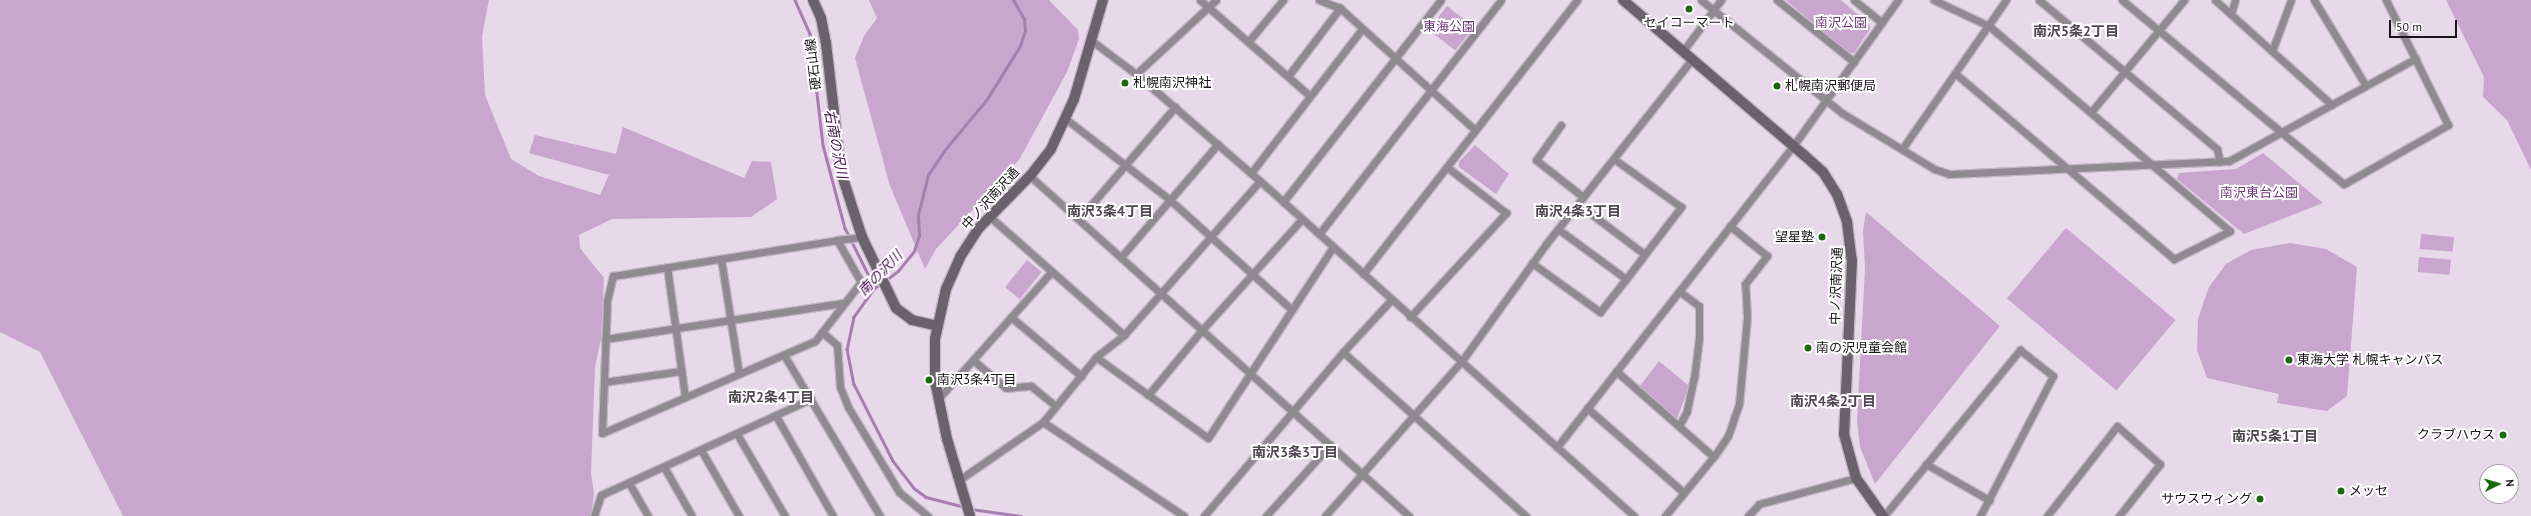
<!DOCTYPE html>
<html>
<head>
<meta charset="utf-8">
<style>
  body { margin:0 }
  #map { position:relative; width:2531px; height:516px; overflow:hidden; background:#e8d9ea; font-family:"PT Sans","Noto Sans JP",sans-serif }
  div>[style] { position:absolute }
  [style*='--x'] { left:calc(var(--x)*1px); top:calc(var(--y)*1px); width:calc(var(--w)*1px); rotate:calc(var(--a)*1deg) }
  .green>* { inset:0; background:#c8a6ce; transform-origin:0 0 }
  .stream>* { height:2.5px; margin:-1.25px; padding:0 1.25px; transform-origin:1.25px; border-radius:1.25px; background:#a87db0 }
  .roads { filter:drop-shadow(1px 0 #c3b6c5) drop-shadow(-1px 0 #c3b6c5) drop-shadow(0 1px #c3b6c5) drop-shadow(0 -1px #c3b6c5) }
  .street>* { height:7px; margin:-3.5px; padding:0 3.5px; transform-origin:3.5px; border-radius:3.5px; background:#908991 }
  .secondary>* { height:10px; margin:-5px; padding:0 5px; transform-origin:5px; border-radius:5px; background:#6a616c }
  .dots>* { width:11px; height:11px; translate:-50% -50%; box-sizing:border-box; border:2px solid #fff; border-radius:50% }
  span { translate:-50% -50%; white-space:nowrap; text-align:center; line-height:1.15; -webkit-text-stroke:4px #fff; paint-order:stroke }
  .poi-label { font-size:13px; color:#19141a }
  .left { translate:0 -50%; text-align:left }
  .right { translate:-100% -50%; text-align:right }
  .park-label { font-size:13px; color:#713a7b }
  .street-label { font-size:13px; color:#19141a }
  .neighbourhood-label { font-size:14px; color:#534655; font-weight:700 }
  .water-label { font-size:14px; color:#481252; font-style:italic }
  .north { position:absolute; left:2479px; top:464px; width:40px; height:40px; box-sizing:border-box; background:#fff; border:1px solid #a3a1a3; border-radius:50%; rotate:85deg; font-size:11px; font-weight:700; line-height:16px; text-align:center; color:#19141a }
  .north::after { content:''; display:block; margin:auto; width:14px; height:18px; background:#1a690b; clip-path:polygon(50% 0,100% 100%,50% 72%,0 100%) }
  .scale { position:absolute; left:2389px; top:20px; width:68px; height:18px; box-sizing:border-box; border:2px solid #19141a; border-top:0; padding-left:5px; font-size:12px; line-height:14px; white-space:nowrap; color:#19141a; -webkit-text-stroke:3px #fff; paint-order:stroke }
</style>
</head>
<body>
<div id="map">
  <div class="green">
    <div style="clip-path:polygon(0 0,489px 0,482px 36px,485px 95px,511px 159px,539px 176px,600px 195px,609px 175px,529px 153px,535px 135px,616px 154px,623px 127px,744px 178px,752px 161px,771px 162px,777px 199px,751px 217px,612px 219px,579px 235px,580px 248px,604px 278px,601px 339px,595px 367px,591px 473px,594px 494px,591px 516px,123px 516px,40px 352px,0 332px)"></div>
    <div style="clip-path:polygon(869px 0,1049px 0,1078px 30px,1079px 39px,1067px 72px,1019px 160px,936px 249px,925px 269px,890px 186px,855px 58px,864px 36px,877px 18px)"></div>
    <div style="clip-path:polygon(1786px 0,1841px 0,1869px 24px,1870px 29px,1854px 53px,1848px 53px)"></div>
    <div style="clip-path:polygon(2446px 0,2531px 0,2531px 170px,2507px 120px,2483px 97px,2484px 77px)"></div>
    <div style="left:1447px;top:6px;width:34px;height:30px;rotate:38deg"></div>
    <div style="clip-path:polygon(1475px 145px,1509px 174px,1496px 194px,1459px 167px,1459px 162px)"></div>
    <div style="clip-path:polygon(2263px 153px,2323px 203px,2244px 234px,2177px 179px,2179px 173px,2236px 169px)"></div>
    <div style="clip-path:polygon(1866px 212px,2000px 326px,1875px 484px,1860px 447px,1857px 421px,1865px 268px,1863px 231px)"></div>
    <div style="left:2066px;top:228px;width:143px;height:92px;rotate:40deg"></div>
    <div style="left:2421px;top:234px;width:33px;height:15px;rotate:5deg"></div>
    <div style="clip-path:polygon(2290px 243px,2326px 249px,2357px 267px,2347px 396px,2327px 411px,2277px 403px,2279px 394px,2207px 378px,2197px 350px,2198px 319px,2203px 304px,2209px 287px,2226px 264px,2251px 250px)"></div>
    <div style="left:2419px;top:257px;width:32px;height:15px;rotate:5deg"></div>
    <div style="left:1027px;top:260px;width:19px;height:35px;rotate:39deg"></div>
    <div style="clip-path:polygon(1659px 361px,1689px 386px,1677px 419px,1640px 386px)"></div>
  </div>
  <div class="stream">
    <div style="--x:795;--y:0;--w:37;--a:66"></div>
    <div style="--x:810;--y:34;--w:112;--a:83.3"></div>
    <div style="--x:823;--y:145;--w:86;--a:75.2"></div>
    <div style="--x:845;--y:228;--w:67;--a:63.4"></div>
    <div style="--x:886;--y:280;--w:15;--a:-37"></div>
    <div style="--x:898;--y:271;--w:26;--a:-51"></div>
    <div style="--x:914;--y:251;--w:16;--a:-72"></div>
    <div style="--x:919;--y:236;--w:21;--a:-93"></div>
    <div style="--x:918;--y:215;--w:41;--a:-76"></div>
    <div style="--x:928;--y:175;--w:29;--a:-56"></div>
    <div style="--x:944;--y:151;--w:67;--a:-50.4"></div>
    <div style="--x:987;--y:99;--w:62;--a:-58.1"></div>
    <div style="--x:1020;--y:46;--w:16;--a:-72"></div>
    <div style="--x:1025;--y:31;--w:12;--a:-95"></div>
    <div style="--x:1024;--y:19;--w:22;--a:-120"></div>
    <div style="--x:882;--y:283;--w:9;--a:144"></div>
    <div style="--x:875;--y:288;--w:36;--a:126"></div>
    <div style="--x:854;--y:317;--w:33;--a:102"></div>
    <div style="--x:847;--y:349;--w:36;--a:79"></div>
    <div style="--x:854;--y:384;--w:86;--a:63.1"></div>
    <div style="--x:893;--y:461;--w:34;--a:52"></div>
    <div style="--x:914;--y:488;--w:15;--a:37"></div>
    <div style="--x:926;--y:497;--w:40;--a:14.4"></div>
    <div style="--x:971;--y:509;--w:50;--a:8"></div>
  </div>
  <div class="roads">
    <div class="street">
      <div style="--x:1200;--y:0;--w:145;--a:41.1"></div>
      <div style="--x:1319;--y:0;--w:22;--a:21"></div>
      <div style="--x:1340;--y:8;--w:182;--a:42.1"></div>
      <div style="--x:1701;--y:0;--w:181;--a:38.7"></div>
      <div style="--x:1842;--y:113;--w:108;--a:31.3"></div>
      <div style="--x:1934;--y:169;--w:16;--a:18"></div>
      <div style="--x:1949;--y:174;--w:280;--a:-2.7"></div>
      <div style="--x:2229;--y:161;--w:213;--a:-28.8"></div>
      <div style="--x:1777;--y:0;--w:99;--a:38.8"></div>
      <div style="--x:1854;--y:0;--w:36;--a:39"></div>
      <div style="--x:1934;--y:0;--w:61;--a:25.3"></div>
      <div style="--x:1989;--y:26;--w:316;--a:40.4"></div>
      <div style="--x:2230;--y:231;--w:63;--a:153.4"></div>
      <div style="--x:2174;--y:259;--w:287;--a:-139.7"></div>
      <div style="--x:2039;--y:0;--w:232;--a:39.9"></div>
      <div style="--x:2217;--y:149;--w:13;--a:77"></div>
      <div style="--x:2122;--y:0;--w:288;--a:39.7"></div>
      <div style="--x:2344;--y:184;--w:120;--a:-29.6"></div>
      <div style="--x:2448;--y:125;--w:140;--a:-116.4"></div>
      <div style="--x:2215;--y:0;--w:157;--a:41.9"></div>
      <div style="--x:2314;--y:0;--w:100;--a:58.8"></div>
      <div style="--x:2231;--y:14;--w:15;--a:-74"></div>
      <div style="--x:1092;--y:41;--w:55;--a:36.9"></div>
      <div style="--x:1136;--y:74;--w:164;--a:40.8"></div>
      <div style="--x:1260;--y:181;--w:502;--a:41.85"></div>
      <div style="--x:1248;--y:42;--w:55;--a:-50.2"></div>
      <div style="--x:1683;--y:51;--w:64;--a:-53.3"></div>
      <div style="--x:2272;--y:51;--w:54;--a:-69.6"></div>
      <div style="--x:1136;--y:74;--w:109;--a:-42.8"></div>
      <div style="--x:1288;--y:76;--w:86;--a:-52.6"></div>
      <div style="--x:2091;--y:112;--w:146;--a:-50.3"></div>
      <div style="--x:1066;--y:119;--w:132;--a:37.9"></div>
      <div style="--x:1170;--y:200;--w:164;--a:42"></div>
      <div style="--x:1561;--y:125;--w:43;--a:125.5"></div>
      <div style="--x:1536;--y:160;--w:60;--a:38.2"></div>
      <div style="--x:1902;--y:149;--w:182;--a:-55.1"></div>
      <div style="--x:1251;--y:173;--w:182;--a:-52.4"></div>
      <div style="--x:1030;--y:176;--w:509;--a:41.9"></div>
      <div style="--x:1283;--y:202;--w:256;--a:-52"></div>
      <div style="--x:1578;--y:204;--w:83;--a:37.1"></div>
      <div style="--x:989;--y:216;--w:180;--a:41.4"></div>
      <div style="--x:1079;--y:219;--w:148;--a:-49.4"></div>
      <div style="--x:1558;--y:229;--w:84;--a:36.3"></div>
      <div style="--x:1319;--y:234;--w:296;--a:-52.1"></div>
      <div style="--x:837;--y:240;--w:48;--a:60.3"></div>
      <div style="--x:861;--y:282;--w:75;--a:127.9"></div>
      <div style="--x:815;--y:341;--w:232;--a:156.6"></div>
      <div style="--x:602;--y:433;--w:132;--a:-87.8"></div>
      <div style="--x:607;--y:301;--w:26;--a:-77"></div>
      <div style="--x:613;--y:276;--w:227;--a:-9.1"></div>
      <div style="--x:837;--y:240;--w:25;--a:-7"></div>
      <div style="--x:1121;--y:257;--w:149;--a:-49.4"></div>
      <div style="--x:721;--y:259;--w:116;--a:81.1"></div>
      <div style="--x:1532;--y:263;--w:84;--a:35.8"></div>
      <div style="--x:1600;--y:312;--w:42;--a:-51.8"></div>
      <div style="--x:1626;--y:279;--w:91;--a:-52.6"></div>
      <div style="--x:1681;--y:207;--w:82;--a:-144.4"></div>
      <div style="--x:667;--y:267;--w:131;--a:82.1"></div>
      <div style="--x:1363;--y:274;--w:348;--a:-52"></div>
      <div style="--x:1679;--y:291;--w:25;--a:37"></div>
      <div style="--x:1699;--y:306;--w:32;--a:90"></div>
      <div style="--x:1699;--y:338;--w:39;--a:97"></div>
      <div style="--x:1694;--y:377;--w:35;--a:102"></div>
      <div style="--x:1687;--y:411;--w:17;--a:118"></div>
      <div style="--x:1011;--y:317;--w:92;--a:40.1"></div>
      <div style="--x:1410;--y:317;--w:142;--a:-47.3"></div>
      <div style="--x:1506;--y:213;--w:75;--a:-142.1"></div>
      <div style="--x:822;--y:332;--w:20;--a:41"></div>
      <div style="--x:837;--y:345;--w:42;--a:85.9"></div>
      <div style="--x:840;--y:387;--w:22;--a:68"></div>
      <div style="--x:848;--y:407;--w:99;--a:59"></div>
      <div style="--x:899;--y:492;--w:38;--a:40"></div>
      <div style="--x:605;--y:339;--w:242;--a:-8.6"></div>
      <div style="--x:1343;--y:352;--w:246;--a:41.9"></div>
      <div style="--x:784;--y:355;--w:187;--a:59.2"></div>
      <div style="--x:1096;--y:357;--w:138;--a:35.9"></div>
      <div style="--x:1208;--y:438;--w:228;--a:-56.8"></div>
      <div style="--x:973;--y:360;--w:43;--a:40.3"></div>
      <div style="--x:1006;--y:388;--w:25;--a:-5"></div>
      <div style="--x:1031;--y:386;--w:32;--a:39"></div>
      <div style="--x:1616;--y:371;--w:130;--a:41.3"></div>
      <div style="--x:604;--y:382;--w:78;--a:-8.1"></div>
      <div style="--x:1148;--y:395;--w:85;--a:-50.3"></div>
      <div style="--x:1202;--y:330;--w:149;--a:-48"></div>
      <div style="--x:938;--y:399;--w:171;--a:-48.3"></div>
      <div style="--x:1587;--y:408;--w:129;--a:41.2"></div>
      <div style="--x:776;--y:416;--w:115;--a:60.3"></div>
      <div style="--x:1043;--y:422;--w:84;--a:-50.8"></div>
      <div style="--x:1096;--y:357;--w:36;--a:-38"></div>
      <div style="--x:1124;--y:335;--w:205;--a:-48.6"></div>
      <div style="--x:737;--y:434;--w:95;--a:59.7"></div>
      <div style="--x:1557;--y:447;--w:382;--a:-51.9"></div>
      <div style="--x:1793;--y:146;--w:180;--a:-54.3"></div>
      <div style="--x:701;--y:450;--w:76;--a:60.1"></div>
      <div style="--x:1926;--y:464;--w:73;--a:29.7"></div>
      <div style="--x:664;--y:467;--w:56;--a:60.3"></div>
      <div style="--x:959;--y:480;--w:102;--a:-34.6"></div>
      <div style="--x:1043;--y:422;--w:169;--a:33.7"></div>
      <div style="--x:629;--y:483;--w:38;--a:60"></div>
      <div style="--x:594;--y:516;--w:22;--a:-72"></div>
      <div style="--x:601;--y:495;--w:231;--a:-24.6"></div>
      <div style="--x:1204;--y:516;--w:215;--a:-49.7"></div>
      <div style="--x:1343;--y:352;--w:71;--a:-47.3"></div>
      <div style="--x:1266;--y:516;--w:96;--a:-48"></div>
      <div style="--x:1325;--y:516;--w:205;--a:-48.6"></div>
      <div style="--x:1461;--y:362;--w:145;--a:-54.2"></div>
      <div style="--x:1546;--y:244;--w:236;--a:-51.7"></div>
      <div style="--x:1665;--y:516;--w:79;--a:-50.7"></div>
      <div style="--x:1715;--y:455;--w:23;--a:-56"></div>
      <div style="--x:1728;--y:436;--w:34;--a:-71"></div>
      <div style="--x:1739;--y:404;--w:87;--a:-84.7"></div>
      <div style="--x:1747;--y:317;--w:33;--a:-93"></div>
      <div style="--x:1745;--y:284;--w:36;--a:-52"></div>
      <div style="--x:1767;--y:256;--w:48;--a:-141"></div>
      <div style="--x:1748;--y:516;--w:16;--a:-47"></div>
      <div style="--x:1759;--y:504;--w:100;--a:-15"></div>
      <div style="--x:1884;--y:516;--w:215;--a:-50.7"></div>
      <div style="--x:2020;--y:350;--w:42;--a:38.2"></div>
      <div style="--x:2053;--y:376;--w:158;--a:117.5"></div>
      <div style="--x:2047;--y:516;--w:114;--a:-52.1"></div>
      <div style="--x:2117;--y:426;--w:57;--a:41.5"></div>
      <div style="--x:2160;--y:464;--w:66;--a:128.3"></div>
    </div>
    <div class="secondary">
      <div style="--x:813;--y:0;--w:20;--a:66"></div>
      <div style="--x:821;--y:18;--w:25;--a:79"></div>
      <div style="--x:826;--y:43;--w:130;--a:83.4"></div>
      <div style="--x:841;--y:172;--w:68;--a:72.1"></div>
      <div style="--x:862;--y:237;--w:79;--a:64.4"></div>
      <div style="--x:896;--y:308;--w:20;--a:37"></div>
      <div style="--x:912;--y:320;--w:26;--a:13"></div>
      <div style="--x:1623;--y:0;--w:238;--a:40.6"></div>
      <div style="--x:1804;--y:155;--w:25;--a:42"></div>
      <div style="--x:1823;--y:172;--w:26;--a:58"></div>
      <div style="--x:1837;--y:194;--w:30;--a:70"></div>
      <div style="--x:1847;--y:222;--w:38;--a:83"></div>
      <div style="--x:1852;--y:260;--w:174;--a:92.6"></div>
      <div style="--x:1844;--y:434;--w:46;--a:74.7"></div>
      <div style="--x:1856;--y:478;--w:47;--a:54.6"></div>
      <div style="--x:970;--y:516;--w:80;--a:-106.6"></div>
      <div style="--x:947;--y:439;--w:59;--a:-101.7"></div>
      <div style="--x:935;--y:381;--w:42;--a:-90"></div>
      <div style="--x:935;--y:339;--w:51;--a:-77.6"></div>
      <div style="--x:946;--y:289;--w:35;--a:-66"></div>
      <div style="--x:960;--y:257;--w:35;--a:-57"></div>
      <div style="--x:979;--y:228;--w:73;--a:-45.6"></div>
      <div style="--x:1030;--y:176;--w:34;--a:-52"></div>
      <div style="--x:1051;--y:149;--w:55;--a:-65.3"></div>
      <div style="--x:1074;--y:99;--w:103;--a:-73.7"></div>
    </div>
  </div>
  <div class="dots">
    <div style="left:1689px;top:9px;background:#1a690b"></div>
    <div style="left:1125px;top:83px;background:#1a690b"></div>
    <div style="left:1777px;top:86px;background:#1a690b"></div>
    <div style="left:1822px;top:237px;background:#1a690b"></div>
    <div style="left:1808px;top:348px;background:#1a690b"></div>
    <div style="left:2289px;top:360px;background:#1a690b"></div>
    <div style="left:929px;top:380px;background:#1a690b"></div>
    <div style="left:2503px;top:435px;background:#1a690b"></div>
    <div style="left:2341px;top:491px;background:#1a690b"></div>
    <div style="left:2260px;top:499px;background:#1a690b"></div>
  </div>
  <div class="poi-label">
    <span style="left:1689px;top:23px">セイコーマート</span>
    <span class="left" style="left:1133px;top:83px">札幌南沢神社</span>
    <span class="left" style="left:1785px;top:86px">札幌南沢郵便局</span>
    <span class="right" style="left:1814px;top:237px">望星塾</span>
    <span class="left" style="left:1816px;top:348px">南の沢児童会館</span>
    <span class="left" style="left:2297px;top:360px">東海大学 札幌キャンパス</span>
    <span class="left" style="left:937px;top:380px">南沢3条4丁目</span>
    <span class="right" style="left:2495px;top:435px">クラブハウス</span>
    <span class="left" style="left:2349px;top:491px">メッセ</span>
    <span class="right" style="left:2252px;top:499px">サウスウィング</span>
  </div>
  <div class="park-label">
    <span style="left:1841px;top:23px">南沢公園</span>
    <span style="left:1449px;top:27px">東海公園</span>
    <span style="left:2259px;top:193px">南沢東台公園</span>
  </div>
  <div class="street-label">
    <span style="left:814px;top:64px;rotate:-97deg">硬石山線</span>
    <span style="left:991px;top:199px;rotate:-48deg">中ノ沢南沢通</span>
    <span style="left:1837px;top:286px;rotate:-88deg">中ノ沢南沢通</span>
  </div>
  <div class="neighbourhood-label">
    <span style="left:2076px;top:31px">南沢5条2丁目</span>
    <span style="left:1110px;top:211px">南沢3条4丁目</span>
    <span style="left:1578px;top:211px">南沢4条3丁目</span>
    <span style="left:771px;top:397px">南沢2条4丁目</span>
    <span style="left:1833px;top:401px">南沢4条2丁目</span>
    <span style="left:2275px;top:436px">南沢5条1丁目</span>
    <span style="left:1295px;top:452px">南沢3条3丁目</span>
  </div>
  <div class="water-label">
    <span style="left:836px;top:144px;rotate:79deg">右南の沢川</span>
    <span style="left:880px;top:273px;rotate:-46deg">南の沢川</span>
  </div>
  <div class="north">N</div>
  <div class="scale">50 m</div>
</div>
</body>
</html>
